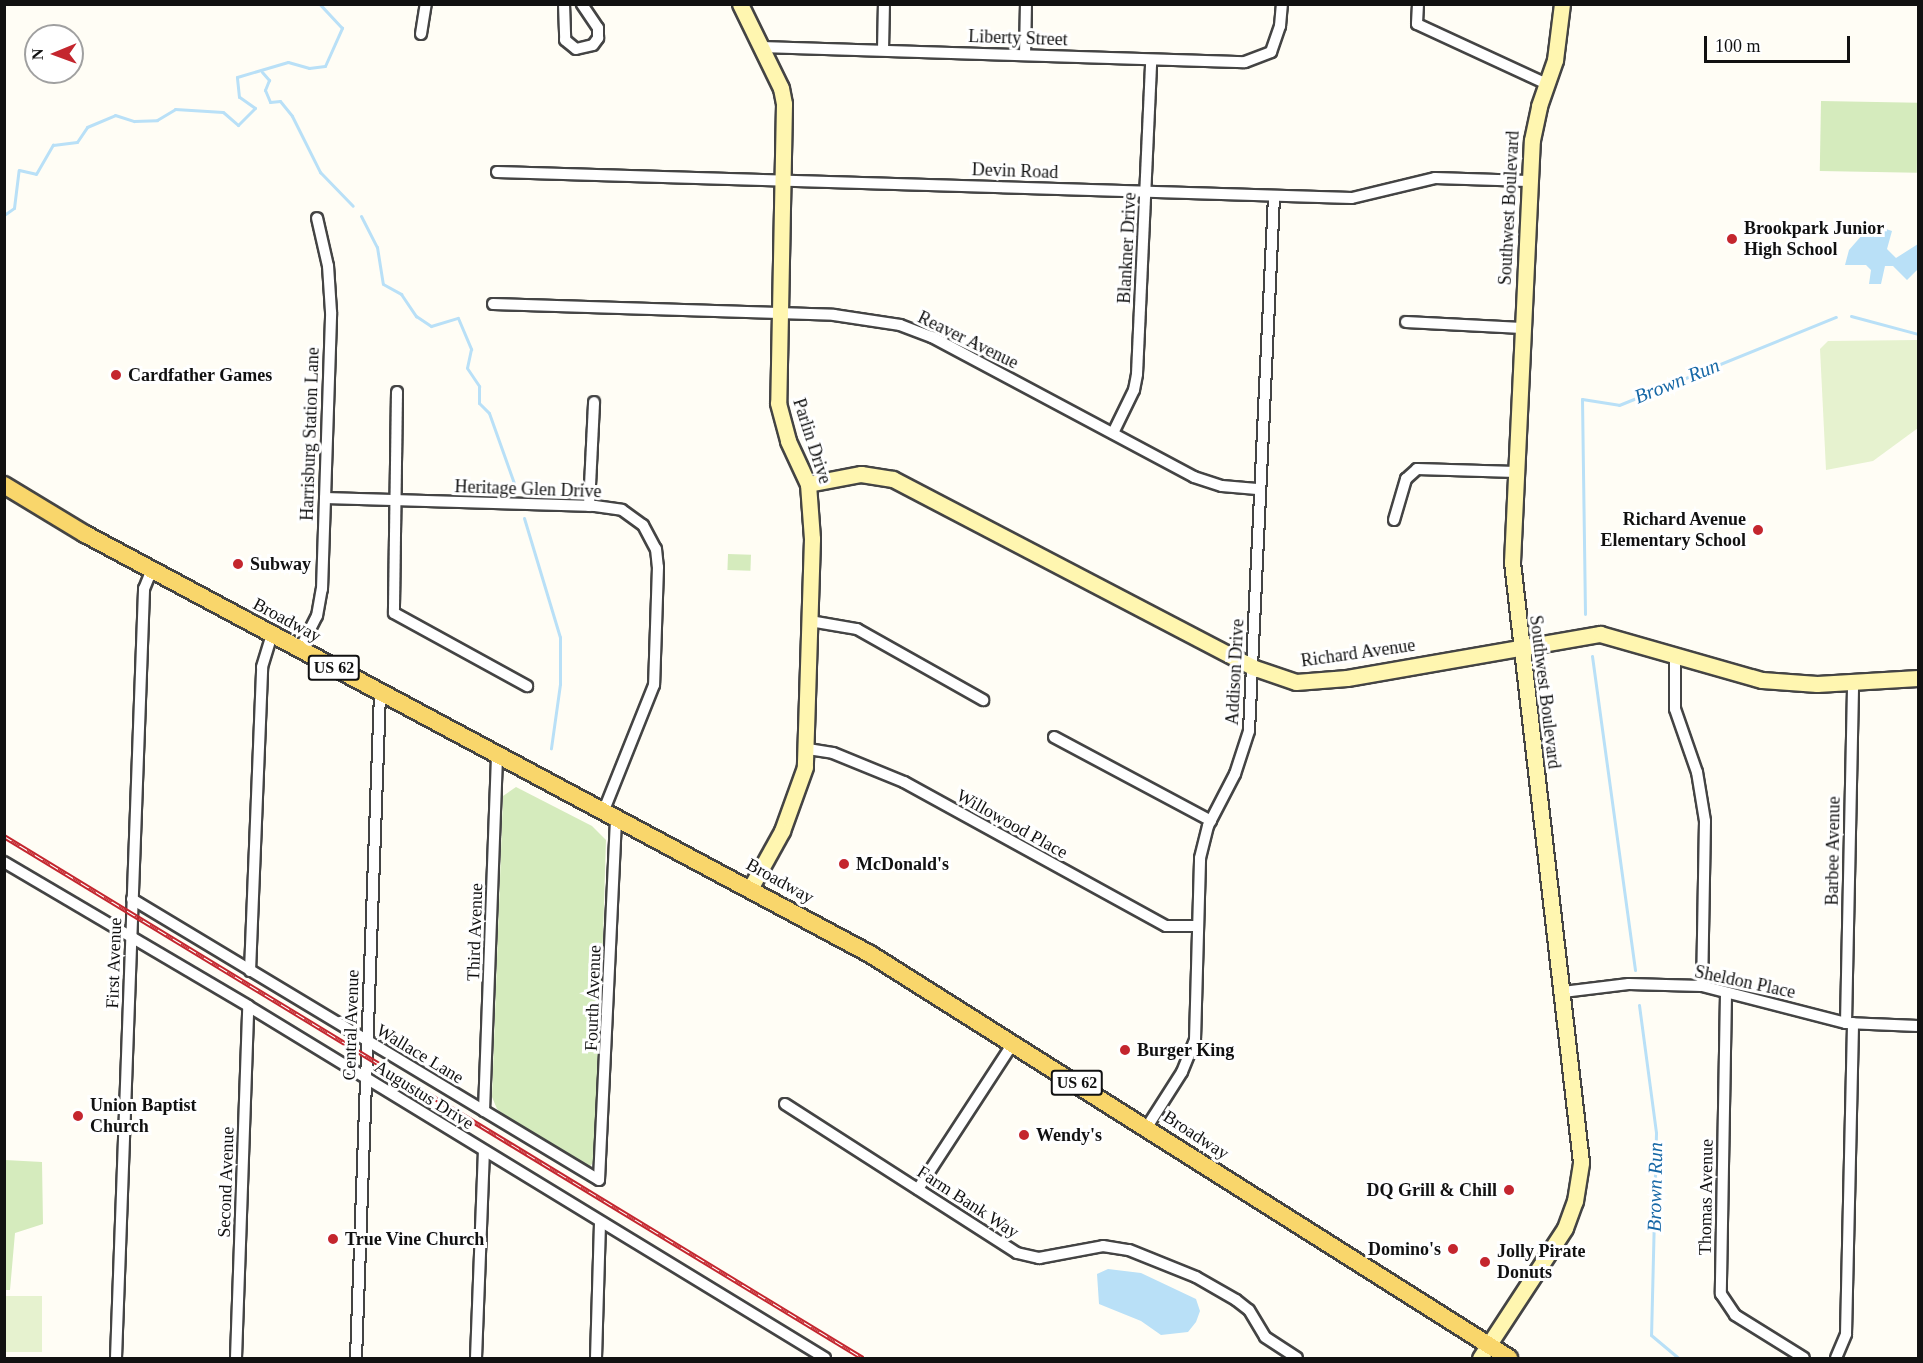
<!DOCTYPE html>
<html>
<head>
<meta charset="utf-8">
<style>
  body { margin:0 }
  #map { position:relative; width:1923px; height:1363px; overflow:hidden; background:#fffdf5; font-family:"Times New Roman",serif }
  div>[style] { position:absolute }
  [style*='--x'] { left:calc(var(--x)*1px); top:calc(var(--y)*1px); width:calc(var(--w)*1px); rotate:calc(var(--a)*1deg) }
  .green>* { inset:0; background:#d5ebbd; transform-origin:0 0 }
  .pitch>* { inset:0; background:#e6f2cf; transform-origin:0 0 }
  .water>* { inset:0; background:#b9e0f7 }
  .stream>* { height:3px; margin:-1.5px; padding:0 1.5px; transform-origin:1.5px; border-radius:1.5px; background:#b9e0f7 }
  .roads { filter:drop-shadow(2px 0 #444) drop-shadow(-2px 0 #444) drop-shadow(0 2px #444) drop-shadow(0 -2px #444) }
  .street>* { height:10px; margin:-5px; padding:0 5px; transform-origin:5px; border-radius:5px; background:#fff }
  .secondary>* { height:15px; margin:-7.5px; padding:0 7.5px; transform-origin:7.5px; border-radius:7.5px; background:#fff6b0 }
  .primary>* { height:16px; margin:-8px; padding:0 8px; transform-origin:8px; border-radius:8px; background:#f9d66b }
  .rail>* { height:5px; margin-top:-2.5px; transform-origin:0; background:repeating-linear-gradient(90deg,#fff 0 9px,#c4262e 0 18px); box-sizing:border-box; border-block:2px solid #c4262e }
  .dots>* { width:16px; height:16px; translate:-50% -50%; box-sizing:border-box; border:3px solid #fff; border-radius:50% }
  span { translate:-50% -50%; white-space:nowrap; text-align:center; line-height:1.15; -webkit-text-stroke:6px #fff; paint-order:stroke }
  .shield-label span { padding:2px 4px; background:#fff; border:2px solid; border-radius:4px; -webkit-text-stroke-width:0 }
  .shield-label { font-size:16px; color:#111; font-weight:700 }
  .street-label { font-size:18px; color:#111 }
  .poi-label { font-size:18px; color:#111; font-weight:700 }
  .left { translate:0 -50%; text-align:left }
  .right { translate:-100% -50%; text-align:right }
  .water-label { font-size:20px; color:#1768a6; font-style:italic }
  .frame { position:absolute; inset:0; border:6px solid #111; pointer-events:none }
  .north { position:absolute; left:24px; top:24px; width:60px; height:60px; box-sizing:border-box; background:#fff; border:2px solid #a0a0a0; border-radius:50%; rotate:269deg; font-size:16px; font-weight:700; line-height:24px; text-align:center; color:#111 }
  .north::after { content:''; display:block; margin:auto; width:21px; height:27px; background:#c4262e; clip-path:polygon(50% 0,100% 100%,50% 72%,0 100%) }
  .scale { position:absolute; left:1704px; top:36px; width:146px; height:27px; box-sizing:border-box; border:3px solid #111; border-top:0; padding-left:8px; font-size:18px; line-height:21px; white-space:nowrap; color:#111; -webkit-text-stroke:4px #fff; paint-order:stroke }
</style>
</head>
<body>
<div id="map">
  <div class="green">
    <div style="left:1821px;top:101px;width:97px;height:70px;rotate:1deg"></div>
    <div style="left:728px;top:554px;width:23px;height:16px;rotate:2deg"></div>
    <div style="clip-path:polygon(516px 787px,592px 826px,606px 840px,596px 1158px,589px 1168px,506px 1116px,497px 1109px,492px 1097px,503px 796px)"></div>
    <div style="clip-path:polygon(5px 1160px,42px 1162px,43px 1224px,15px 1233px,10px 1290px,4px 1290px)"></div>
  </div>
  <div class="pitch">
    <div style="clip-path:polygon(1918px 340px,1918px 428px,1873px 461px,1826px 470px,1820px 349px,1828px 341px)"></div>
    <div style="left:5px;top:1296px;width:37px;height:56px"></div>
  </div>
  <div class="water">
    <div style="clip-path:polygon(1886px 229px,1892px 231px,1887px 249px,1896px 258px,1918px 244px,1918px 269px,1907px 280px,1893px 266px,1885px 266px,1881px 284px,1869px 284px,1871px 270px,1866px 265px,1845px 265px,1849px 250px,1863px 234px)"></div>
    <div style="clip-path:polygon(1108px 1269px,1141px 1273px,1196px 1299px,1200px 1311px,1196px 1322px,1188px 1332px,1161px 1335px,1141px 1321px,1099px 1304px,1097px 1274px)"></div>
  </div>
  <div class="stream">
    <div style="--x:262;--y:72;--w:11;--a:49"></div>
    <div style="--x:269;--y:80;--w:11;--a:112"></div>
    <div style="--x:265;--y:90;--w:13;--a:67"></div>
    <div style="--x:270;--y:102;--w:10;--a:-6"></div>
    <div style="--x:280;--y:101;--w:19;--a:51"></div>
    <div style="--x:292;--y:116;--w:63;--a:63.4"></div>
    <div style="--x:320;--y:172;--w:47;--a:45.9"></div>
    <div style="--x:4;--y:215;--w:12;--a:-35"></div>
    <div style="--x:14;--y:208;--w:38;--a:-83"></div>
    <div style="--x:19;--y:170;--w:17;--a:13"></div>
    <div style="--x:36;--y:174;--w:34;--a:-60"></div>
    <div style="--x:53;--y:145;--w:24;--a:-7"></div>
    <div style="--x:77;--y:142;--w:18;--a:-56"></div>
    <div style="--x:87;--y:127;--w:30;--a:-23"></div>
    <div style="--x:115;--y:115;--w:20;--a:18"></div>
    <div style="--x:134;--y:121;--w:23;--a:-2"></div>
    <div style="--x:157;--y:120;--w:21;--a:-31"></div>
    <div style="--x:175;--y:109;--w:48;--a:3.6"></div>
    <div style="--x:223;--y:112;--w:20;--a:41"></div>
    <div style="--x:238;--y:125;--w:24;--a:-45"></div>
    <div style="--x:255;--y:108;--w:19;--a:-145"></div>
    <div style="--x:239;--y:97;--w:20;--a:-96"></div>
    <div style="--x:237;--y:77;--w:53;--a:-16.4"></div>
    <div style="--x:288;--y:62;--w:22;--a:16"></div>
    <div style="--x:309;--y:68;--w:16;--a:-7"></div>
    <div style="--x:325;--y:66;--w:42;--a:-65.9"></div>
    <div style="--x:342;--y:28;--w:33;--a:-133"></div>
    <div style="--x:361;--y:216;--w:35;--a:63"></div>
    <div style="--x:377;--y:247;--w:37;--a:81"></div>
    <div style="--x:383;--y:284;--w:21;--a:29"></div>
    <div style="--x:401;--y:294;--w:27;--a:56"></div>
    <div style="--x:416;--y:316;--w:18;--a:34"></div>
    <div style="--x:431;--y:326;--w:28;--a:-17"></div>
    <div style="--x:458;--y:318;--w:34;--a:67"></div>
    <div style="--x:471;--y:349;--w:19;--a:102"></div>
    <div style="--x:467;--y:368;--w:22;--a:56"></div>
    <div style="--x:479;--y:386;--w:17;--a:90"></div>
    <div style="--x:479;--y:403;--w:14;--a:45"></div>
    <div style="--x:489;--y:413;--w:81;--a:70.4"></div>
    <div style="--x:1851;--y:316;--w:69;--a:15"></div>
    <div style="--x:524;--y:518;--w:124;--a:73.2"></div>
    <div style="--x:560;--y:637;--w:47;--a:90"></div>
    <div style="--x:560;--y:684;--w:65;--a:98"></div>
    <div style="--x:1585;--y:614;--w:215;--a:-90.8"></div>
    <div style="--x:1582;--y:399;--w:37;--a:9"></div>
    <div style="--x:1619;--y:405;--w:234;--a:-22.1"></div>
    <div style="--x:1592;--y:656;--w:317;--a:82.2"></div>
    <div style="--x:1639;--y:1005;--w:129;--a:82.4"></div>
    <div style="--x:1656;--y:1133;--w:202;--a:91.4"></div>
    <div style="--x:1651;--y:1335;--w:35;--a:40"></div>
  </div>
  <div class="roads">
    <div class="street">
      <div style="--x:564;--y:4;--w:36;--a:88"></div>
      <div style="--x:565;--y:40;--w:14;--a:39"></div>
      <div style="--x:576;--y:49;--w:17;--a:-13"></div>
      <div style="--x:593;--y:45;--w:9;--a:-54"></div>
      <div style="--x:598;--y:38;--w:10;--a:-90"></div>
      <div style="--x:598;--y:28;--w:29;--a:-124"></div>
      <div style="--x:1418;--y:4;--w:20;--a:93"></div>
      <div style="--x:1417;--y:24;--w:143;--a:24.8"></div>
      <div style="--x:421;--y:34;--w:30;--a:-81"></div>
      <div style="--x:761;--y:47;--w:484;--a:1.8"></div>
      <div style="--x:1245;--y:62;--w:28;--a:-21"></div>
      <div style="--x:1271;--y:52;--w:28;--a:-71"></div>
      <div style="--x:1280;--y:26;--w:22;--a:-85"></div>
      <div style="--x:883;--y:50;--w:46;--a:-88.8"></div>
      <div style="--x:1025;--y:55;--w:51;--a:-88.9"></div>
      <div style="--x:497;--y:172;--w:855;--a:1.74"></div>
      <div style="--x:1352;--y:198;--w:85;--a:-13.5"></div>
      <div style="--x:1435;--y:178;--w:94;--a:1.8"></div>
      <div style="--x:493;--y:304;--w:341;--a:1.8"></div>
      <div style="--x:834;--y:315;--w:67;--a:8.6"></div>
      <div style="--x:900;--y:325;--w:34;--a:21"></div>
      <div style="--x:932;--y:337;--w:297;--a:28.1"></div>
      <div style="--x:1194;--y:477;--w:29;--a:18"></div>
      <div style="--x:1222;--y:486;--w:38;--a:5"></div>
      <div style="--x:1406;--y:322;--w:116;--a:3"></div>
      <div style="--x:397;--y:392;--w:221;--a:90.8"></div>
      <div style="--x:394;--y:613;--w:152;--a:28.8"></div>
      <div style="--x:1113;--y:433;--w:48;--a:-64"></div>
      <div style="--x:1134;--y:390;--w:16;--a:-79"></div>
      <div style="--x:1137;--y:374;--w:314;--a:-87.4"></div>
      <div style="--x:325;--y:498;--w:270;--a:1.7"></div>
      <div style="--x:595;--y:506;--w:27;--a:8"></div>
      <div style="--x:622;--y:510;--w:26;--a:36"></div>
      <div style="--x:643;--y:525;--w:27;--a:62"></div>
      <div style="--x:656;--y:549;--w:18;--a:84"></div>
      <div style="--x:658;--y:567;--w:118;--a:91.9"></div>
      <div style="--x:654;--y:685;--w:135;--a:111.8"></div>
      <div style="--x:589;--y:506;--w:104;--a:-87.2"></div>
      <div style="--x:1394;--y:520;--w:43;--a:-73.7"></div>
      <div style="--x:1406;--y:479;--w:15;--a:-42"></div>
      <div style="--x:1417;--y:469;--w:99;--a:1.7"></div>
      <div style="--x:810;--y:621;--w:48;--a:9.7"></div>
      <div style="--x:857;--y:629;--w:145;--a:29.4"></div>
      <div style="--x:300;--y:649;--w:37;--a:-63"></div>
      <div style="--x:317;--y:616;--w:27;--a:-80"></div>
      <div style="--x:322;--y:589;--w:277;--a:-88.1"></div>
      <div style="--x:331;--y:312;--w:46;--a:-93.7"></div>
      <div style="--x:328;--y:266;--w:49;--a:-102.9"></div>
      <div style="--x:1675;--y:655;--w:54;--a:90"></div>
      <div style="--x:1675;--y:709;--w:67;--a:70.8"></div>
      <div style="--x:1697;--y:772;--w:50;--a:80.7"></div>
      <div style="--x:1705;--y:821;--w:165;--a:91"></div>
      <div style="--x:1054;--y:737;--w:178;--a:28.1"></div>
      <div style="--x:808;--y:749;--w:25;--a:9"></div>
      <div style="--x:833;--y:753;--w:77;--a:22.2"></div>
      <div style="--x:904;--y:782;--w:299;--a:28.8"></div>
      <div style="--x:1166;--y:926;--w:32;--a:0"></div>
      <div style="--x:4;--y:862;--w:283;--a:30.5"></div>
      <div style="--x:248;--y:1006;--w:676;--a:31.39"></div>
      <div style="--x:132;--y:899;--w:545;--a:31.04"></div>
      <div style="--x:599;--y:1180;--w:363;--a:-87.3"></div>
      <div style="--x:250;--y:971;--w:304;--a:-87.7"></div>
      <div style="--x:262;--y:667;--w:34;--a:-73"></div>
      <div style="--x:1563;--y:992;--w:66;--a:-6.9"></div>
      <div style="--x:1629;--y:984;--w:73;--a:1.6"></div>
      <div style="--x:1702;--y:986;--w:149;--a:14.4"></div>
      <div style="--x:1846;--y:1023;--w:72;--a:2.4"></div>
      <div style="--x:1726;--y:994;--w:300;--a:91"></div>
      <div style="--x:1721;--y:1294;--w:25;--a:56"></div>
      <div style="--x:1735;--y:1315;--w:81;--a:31.9"></div>
      <div style="--x:1846;--y:1023;--w:343;--a:-88.8"></div>
      <div style="--x:785;--y:1104;--w:276;--a:32.7"></div>
      <div style="--x:1017;--y:1253;--w:23;--a:13"></div>
      <div style="--x:1039;--y:1258;--w:65;--a:-10.6"></div>
      <div style="--x:1103;--y:1246;--w:26;--a:9"></div>
      <div style="--x:1129;--y:1250;--w:72;--a:21.9"></div>
      <div style="--x:1196;--y:1277;--w:46;--a:29.9"></div>
      <div style="--x:1236;--y:1300;--w:16;--a:38"></div>
      <div style="--x:1249;--y:1310;--w:31;--a:59"></div>
      <div style="--x:1265;--y:1337;--w:38;--a:33"></div>
      <div style="--x:484;--y:1111;--w:357;--a:-87.9"></div>
      <div style="--x:1147;--y:1127;--w:65;--a:-57.5"></div>
      <div style="--x:1182;--y:1072;--w:35;--a:-68"></div>
      <div style="--x:1195;--y:1040;--w:182;--a:-88.4"></div>
      <div style="--x:1200;--y:858;--w:33;--a:-76"></div>
      <div style="--x:1208;--y:826;--w:59;--a:-62.6"></div>
      <div style="--x:1235;--y:774;--w:45;--a:-72"></div>
      <div style="--x:1249;--y:731;--w:535;--a:-87.32"></div>
      <div style="--x:918;--y:1189;--w:174;--a:-56.9"></div>
      <div style="--x:116;--y:1358;--w:770;--a:-87.91"></div>
      <div style="--x:144;--y:589;--w:22;--a:-68"></div>
      <div style="--x:236;--y:1358;--w:352;--a:-88"></div>
      <div style="--x:356;--y:1358;--w:665;--a:-87.93"></div>
      <div style="--x:476;--y:1358;--w:207;--a:-87.8"></div>
      <div style="--x:596;--y:1358;--w:136;--a:-88.3"></div>
      <div style="--x:1836;--y:1358;--w:26;--a:-67"></div>
      <div style="--x:1846;--y:1334;--w:311;--a:-88.7"></div>
    </div>
    <div class="secondary">
      <div style="--x:740;--y:4;--w:93;--a:64"></div>
      <div style="--x:781;--y:88;--w:16;--a:79"></div>
      <div style="--x:784;--y:104;--w:299;--a:91.1"></div>
      <div style="--x:778;--y:403;--w:39;--a:75"></div>
      <div style="--x:788;--y:441;--w:47;--a:65.1"></div>
      <div style="--x:808;--y:484;--w:55;--a:85.8"></div>
      <div style="--x:812;--y:539;--w:228;--a:91.8"></div>
      <div style="--x:805;--y:767;--w:68;--a:109.8"></div>
      <div style="--x:782;--y:831;--w:64;--a:119"></div>
      <div style="--x:808;--y:484;--w:54;--a:-10.7"></div>
      <div style="--x:861;--y:474;--w:32;--a:9"></div>
      <div style="--x:893;--y:479;--w:405;--a:27.6"></div>
      <div style="--x:1252;--y:667;--w:46;--a:18.8"></div>
      <div style="--x:1296;--y:682;--w:51;--a:-4.5"></div>
      <div style="--x:1347;--y:678;--w:257;--a:-9.9"></div>
      <div style="--x:1600;--y:634;--w:168;--a:15.9"></div>
      <div style="--x:1762;--y:680;--w:55;--a:4.2"></div>
      <div style="--x:1817;--y:684;--w:101;--a:-3.4"></div>
      <div style="--x:1480;--y:1358;--w:155;--a:-56.8"></div>
      <div style="--x:1565;--y:1228;--w:29;--a:-70"></div>
      <div style="--x:1575;--y:1201;--w:39;--a:-81"></div>
      <div style="--x:1581;--y:1162;--w:604;--a:-96.56"></div>
      <div style="--x:1512;--y:562;--w:422;--a:-87.3"></div>
      <div style="--x:1532;--y:140;--w:35;--a:-78"></div>
      <div style="--x:1539;--y:106;--w:49;--a:-70.8"></div>
      <div style="--x:1555;--y:60;--w:56;--a:-82.9"></div>
    </div>
    <div class="primary">
      <div style="--x:4;--y:485;--w:95;--a:31.2"></div>
      <div style="--x:85;--y:534;--w:890;--a:28.15"></div>
      <div style="--x:870;--y:954;--w:756;--a:32.3"></div>
    </div>
  </div>
  <div class="rail">
    <div style="--x:4;--y:836;--w:1005;--a:31.29"></div>
  </div>
  <div class="dots">
    <div style="left:1732px;top:239px;background:#c4262e"></div>
    <div style="left:116px;top:375px;background:#c4262e"></div>
    <div style="left:1758px;top:530px;background:#c4262e"></div>
    <div style="left:238px;top:564px;background:#c4262e"></div>
    <div style="left:844px;top:864px;background:#c4262e"></div>
    <div style="left:1125px;top:1050px;background:#c4262e"></div>
    <div style="left:78px;top:1116px;background:#c4262e"></div>
    <div style="left:1024px;top:1135px;background:#c4262e"></div>
    <div style="left:1509px;top:1190px;background:#c4262e"></div>
    <div style="left:333px;top:1239px;background:#c4262e"></div>
    <div style="left:1453px;top:1249px;background:#c4262e"></div>
    <div style="left:1485px;top:1262px;background:#c4262e"></div>
  </div>
  <div class="shield-label">
    <span style="left:334px;top:668px">US 62</span>
    <span style="left:1077px;top:1083px">US 62</span>
  </div>
  <div class="street-label">
    <span style="left:1018px;top:38px;rotate:2deg">Liberty Street</span>
    <span style="left:1015px;top:171px;rotate:2deg">Devin Road</span>
    <span style="left:1509px;top:208px;rotate:-87deg">Southwest Boulevard</span>
    <span style="left:1127px;top:248px;rotate:-87deg">Blankner Drive</span>
    <span style="left:968px;top:340px;rotate:26deg">Reaver Avenue</span>
    <span style="left:310px;top:434px;rotate:-88deg">Harrisburg Station Lane</span>
    <span style="left:812px;top:441px;rotate:72deg">Parlin Drive</span>
    <span style="left:528px;top:489px;rotate:2deg">Heritage Glen Drive</span>
    <span style="left:287px;top:620px;rotate:28deg">Broadway</span>
    <span style="left:1358px;top:653px;rotate:-8deg">Richard Avenue</span>
    <span style="left:1235px;top:672px;rotate:-87deg">Addison Drive</span>
    <span style="left:1545px;top:692px;rotate:83deg">Southwest Boulevard</span>
    <span style="left:1012px;top:824px;rotate:29deg">Willowood Place</span>
    <span style="left:1833px;top:851px;rotate:-89deg">Barbee Avenue</span>
    <span style="left:780px;top:881px;rotate:29deg">Broadway</span>
    <span style="left:475px;top:932px;rotate:-88deg">Third Avenue</span>
    <span style="left:114px;top:963px;rotate:-88deg">First Avenue</span>
    <span style="left:1745px;top:982px;rotate:12deg">Sheldon Place</span>
    <span style="left:593px;top:998px;rotate:-88deg">Fourth Avenue</span>
    <span style="left:351px;top:1025px;rotate:-88deg">Central Avenue</span>
    <span style="left:420px;top:1054px;rotate:31deg">Wallace Lane</span>
    <span style="left:424px;top:1095px;rotate:32deg">Augustus Drive</span>
    <span style="left:1196px;top:1135px;rotate:33deg">Broadway</span>
    <span style="left:226px;top:1182px;rotate:-88deg">Second Avenue</span>
    <span style="left:1706px;top:1197px;rotate:-89deg">Thomas Avenue</span>
    <span style="left:968px;top:1202px;rotate:33deg">Farm Bank Way</span>
  </div>
  <div class="poi-label">
    <span class="left" style="left:1744px;top:239px">Brookpark Junior<br>High School</span>
    <span class="left" style="left:128px;top:375px">Cardfather Games</span>
    <span class="right" style="left:1746px;top:530px">Richard Avenue<br>Elementary School</span>
    <span class="left" style="left:250px;top:564px">Subway</span>
    <span class="left" style="left:856px;top:864px">McDonald's</span>
    <span class="left" style="left:1137px;top:1050px">Burger King</span>
    <span class="left" style="left:90px;top:1116px">Union Baptist<br>Church</span>
    <span class="left" style="left:1036px;top:1135px">Wendy's</span>
    <span class="right" style="left:1497px;top:1190px">DQ Grill &amp; Chill</span>
    <span class="left" style="left:345px;top:1239px">True Vine Church</span>
    <span class="right" style="left:1441px;top:1249px">Domino's</span>
    <span class="left" style="left:1497px;top:1262px">Jolly Pirate<br>Donuts</span>
  </div>
  <div class="water-label">
    <span style="left:1677px;top:381px;rotate:-22deg">Brown Run</span>
    <span style="left:1655px;top:1187px;rotate:-89deg">Brown Run</span>
  </div>
  <div class="frame"></div>
  <div class="north">N</div>
  <div class="scale">100 m</div>
</div>
</body>
</html>
